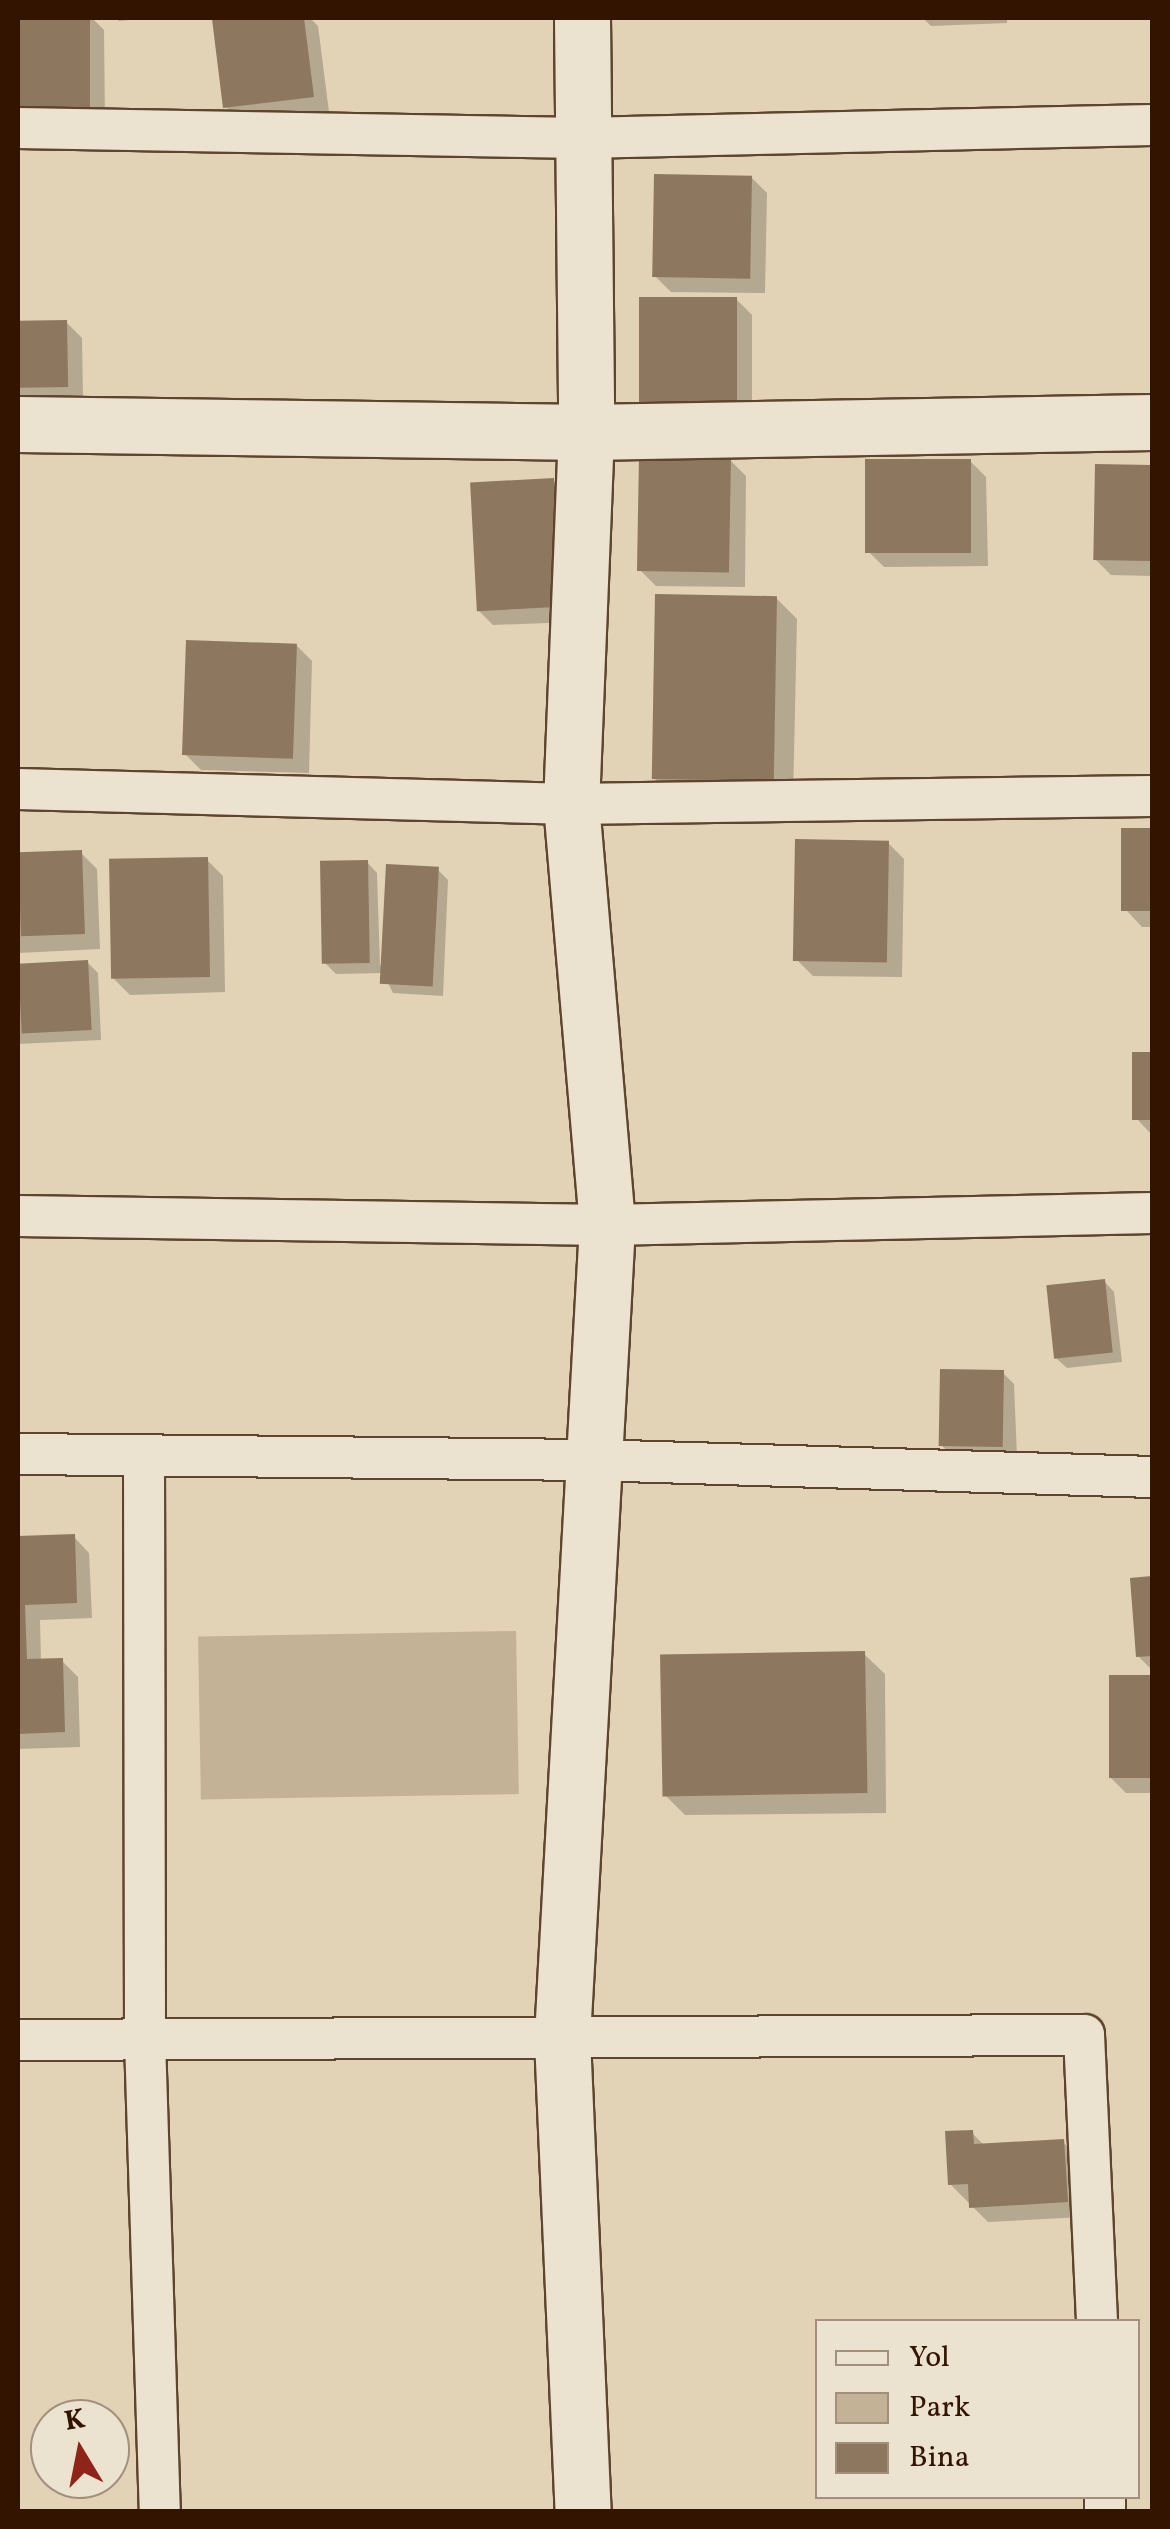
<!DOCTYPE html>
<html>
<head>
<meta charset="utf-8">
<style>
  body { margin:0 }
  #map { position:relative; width:1170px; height:2529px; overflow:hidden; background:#e2d2b6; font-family:Vollkorn,serif }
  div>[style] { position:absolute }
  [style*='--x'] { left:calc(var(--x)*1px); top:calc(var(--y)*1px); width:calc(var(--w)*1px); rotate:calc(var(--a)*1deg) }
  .green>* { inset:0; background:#c4b297; transform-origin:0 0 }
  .shadow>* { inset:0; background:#0003 }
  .building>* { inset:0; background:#8e775f; transform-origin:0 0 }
  .roads { filter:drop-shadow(2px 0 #5f442e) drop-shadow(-2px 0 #5f442e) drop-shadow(0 2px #5f442e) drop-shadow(0 -2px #5f442e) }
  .street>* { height:40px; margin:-20px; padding:0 20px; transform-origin:20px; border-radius:20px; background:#ece2d0 }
  .secondary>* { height:55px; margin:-27.5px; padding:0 27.5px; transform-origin:27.5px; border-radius:27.5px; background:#ece2d0 }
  span { translate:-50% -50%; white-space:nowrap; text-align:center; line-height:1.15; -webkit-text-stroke:10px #ece2d0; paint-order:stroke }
  .frame { position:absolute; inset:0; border:20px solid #331400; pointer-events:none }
  .legend { position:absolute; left:815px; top:2319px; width:325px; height:180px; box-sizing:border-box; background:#ece2d0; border:2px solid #a2907d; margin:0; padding:12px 18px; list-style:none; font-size:30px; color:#331400 }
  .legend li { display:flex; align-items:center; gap:20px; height:50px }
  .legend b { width:50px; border:2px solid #a2907d }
  .north { position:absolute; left:30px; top:2399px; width:100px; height:100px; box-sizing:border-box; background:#ece2d0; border:2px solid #a2907d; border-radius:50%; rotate:350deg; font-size:28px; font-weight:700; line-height:40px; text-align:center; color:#331400 }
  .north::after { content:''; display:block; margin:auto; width:35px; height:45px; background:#8f2418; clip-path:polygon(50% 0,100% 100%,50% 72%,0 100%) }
</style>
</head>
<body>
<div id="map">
  <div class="green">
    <div style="left:516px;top:1631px;width:163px;height:318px;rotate:89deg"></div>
  </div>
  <div class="shadow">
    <div style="clip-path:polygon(18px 18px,92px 18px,104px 30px,105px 125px,18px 126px)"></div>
    <div style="clip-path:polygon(115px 18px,152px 18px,119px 21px)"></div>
    <div style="clip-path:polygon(243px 18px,310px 18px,318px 26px,329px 112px,242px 123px,226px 107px,215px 21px)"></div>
    <div style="clip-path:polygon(923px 18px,1007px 18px,1007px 23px,931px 26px)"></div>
    <div style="clip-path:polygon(751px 177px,767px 193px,765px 293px,671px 292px,655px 276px)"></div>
    <div style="clip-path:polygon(736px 299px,752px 315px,752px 419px,657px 418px)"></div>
    <div style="clip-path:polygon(66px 322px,82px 338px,83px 402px,18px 404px,18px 323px)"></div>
    <div style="clip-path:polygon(730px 460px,746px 476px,745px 587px,656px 586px,640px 570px)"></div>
    <div style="clip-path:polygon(970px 461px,986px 477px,988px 566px,884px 567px,868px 551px)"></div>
    <div style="clip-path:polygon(1097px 466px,1152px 468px,1152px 576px,1111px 575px,1095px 559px)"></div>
    <div style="clip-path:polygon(553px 480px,569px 496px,574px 622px,493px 625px,477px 609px)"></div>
    <div style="clip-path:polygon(776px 598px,797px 619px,793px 801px,674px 799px,654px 778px)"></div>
    <div style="clip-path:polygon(296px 645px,312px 661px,309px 773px,201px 770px,185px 754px)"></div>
    <div style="clip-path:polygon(1152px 831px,1152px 927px,1142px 927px,1127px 911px,1124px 832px)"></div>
    <div style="clip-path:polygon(888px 843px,904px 859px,902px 977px,813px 976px,797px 960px)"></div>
    <div style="clip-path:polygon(81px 853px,97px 869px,100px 949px,18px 953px,18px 855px)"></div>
    <div style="clip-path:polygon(207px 860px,223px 876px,225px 992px,130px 995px,114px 979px)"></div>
    <div style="clip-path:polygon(367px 862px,377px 873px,380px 966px,438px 870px,448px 880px,443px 996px,393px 993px,383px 973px,336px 974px,325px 963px)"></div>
    <div style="clip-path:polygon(87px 962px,98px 973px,101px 1040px,18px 1044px,18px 966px)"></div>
    <div style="clip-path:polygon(1134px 1055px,1152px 1055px,1152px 1135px,1137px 1119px)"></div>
    <div style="clip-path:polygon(1104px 1281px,1114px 1292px,1122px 1362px,1067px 1368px,1056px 1358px)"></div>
    <div style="clip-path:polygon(1003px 1373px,1014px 1384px,1017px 1457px,952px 1455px,941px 1445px)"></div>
    <div style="clip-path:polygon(74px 1537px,89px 1553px,92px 1618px,40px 1620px,41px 1661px,62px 1661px,78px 1677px,80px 1747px,18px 1749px,18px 1539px)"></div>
    <div style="clip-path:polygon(1152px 1578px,1152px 1670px,1138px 1656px,1133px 1580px)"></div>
    <div style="clip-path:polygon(864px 1654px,885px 1674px,886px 1813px,685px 1815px,664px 1794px)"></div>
    <div style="clip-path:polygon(1111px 1677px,1152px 1678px,1152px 1793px,1126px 1793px,1110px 1777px)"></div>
    <div style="clip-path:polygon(972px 2133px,985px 2146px,1063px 2142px,1079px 2158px,1082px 2217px,988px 2222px,950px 2184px)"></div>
  </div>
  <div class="building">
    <div style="left:18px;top:18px;width:72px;height:93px"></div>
    <div style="clip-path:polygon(224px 18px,304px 18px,314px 97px,223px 108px,212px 19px)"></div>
    <div style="left:654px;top:174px;width:98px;height:103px;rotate:1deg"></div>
    <div style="left:639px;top:297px;width:98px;height:107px"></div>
    <div style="left:67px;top:320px;width:67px;height:49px;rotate:89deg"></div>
    <div style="left:639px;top:456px;width:92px;height:115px;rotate:1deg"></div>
    <div style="left:865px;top:459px;width:106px;height:94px"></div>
    <div style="left:1095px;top:464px;width:57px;height:96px;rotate:1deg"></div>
    <div style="left:554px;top:478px;width:129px;height:84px;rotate:87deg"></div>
    <div style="left:655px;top:594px;width:122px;height:185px;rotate:1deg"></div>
    <div style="left:186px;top:640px;width:111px;height:115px;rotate:2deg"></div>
    <div style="left:1152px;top:828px;width:83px;height:31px;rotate:90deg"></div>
    <div style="left:795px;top:839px;width:94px;height:122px;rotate:1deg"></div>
    <div style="left:82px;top:850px;width:84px;height:64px;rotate:88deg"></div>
    <div style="left:208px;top:857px;width:120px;height:99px;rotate:89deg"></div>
    <div style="left:368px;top:860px;width:103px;height:48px;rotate:89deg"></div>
    <div style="left:386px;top:864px;width:53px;height:120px;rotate:3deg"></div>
    <div style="left:88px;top:960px;width:70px;height:70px;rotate:87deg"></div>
    <div style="left:1152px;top:1052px;width:68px;height:20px;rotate:90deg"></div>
    <div style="left:1105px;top:1279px;width:74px;height:59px;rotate:84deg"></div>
    <div style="left:940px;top:1369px;width:64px;height:77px;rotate:1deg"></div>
    <div style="clip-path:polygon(75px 1534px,77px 1603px,25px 1605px,27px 1659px,63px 1658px,65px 1732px,18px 1734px,18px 1536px)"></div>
    <div style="clip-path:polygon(1152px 1576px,1152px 1656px,1136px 1657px,1130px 1578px)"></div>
    <div style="left:865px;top:1651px;width:142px;height:205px;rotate:89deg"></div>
    <div style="left:1109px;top:1675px;width:43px;height:103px"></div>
    <div style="clip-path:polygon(973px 2130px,974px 2144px,1064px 2139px,1068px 2202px,969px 2208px,968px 2184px,948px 2185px,945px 2131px)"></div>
  </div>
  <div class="roads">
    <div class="street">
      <div style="--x:18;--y:128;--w:564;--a:1.02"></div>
      <div style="--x:582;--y:138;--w:570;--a:-1.31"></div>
      <div style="--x:18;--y:789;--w:553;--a:1.55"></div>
      <div style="--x:571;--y:804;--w:581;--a:-0.79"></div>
      <div style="--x:18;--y:1216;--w:589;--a:0.88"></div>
      <div style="--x:607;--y:1225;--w:545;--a:-1.26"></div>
      <div style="--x:18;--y:1454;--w:572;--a:0.6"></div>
      <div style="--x:590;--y:1460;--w:562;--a:1.73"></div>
      <div style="--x:144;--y:1456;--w:584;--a:89.9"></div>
      <div style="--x:145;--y:2040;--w:472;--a:88.2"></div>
      <div style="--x:18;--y:2040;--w:1066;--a:-0.27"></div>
      <div style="--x:1084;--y:2035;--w:287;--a:87.4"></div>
      <div style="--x:1105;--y:2496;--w:16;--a:90"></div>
    </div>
    <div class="secondary">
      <div style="--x:582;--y:18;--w:414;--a:89.4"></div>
      <div style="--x:586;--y:432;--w:372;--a:92.3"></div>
      <div style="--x:571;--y:804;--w:423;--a:85.1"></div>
      <div style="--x:607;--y:1225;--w:814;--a:93.17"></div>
      <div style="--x:562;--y:2038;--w:474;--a:87.5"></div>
      <div style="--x:18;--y:424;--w:568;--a:0.81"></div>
      <div style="--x:586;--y:432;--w:566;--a:-1.01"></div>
    </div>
  </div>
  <div class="frame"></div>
  <ul class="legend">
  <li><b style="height:12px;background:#ece2d0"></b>Yol</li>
  <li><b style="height:28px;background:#c4b297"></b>Park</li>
  <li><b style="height:28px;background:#8e775f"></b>Bina</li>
  </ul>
  <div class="north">K</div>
</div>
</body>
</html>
